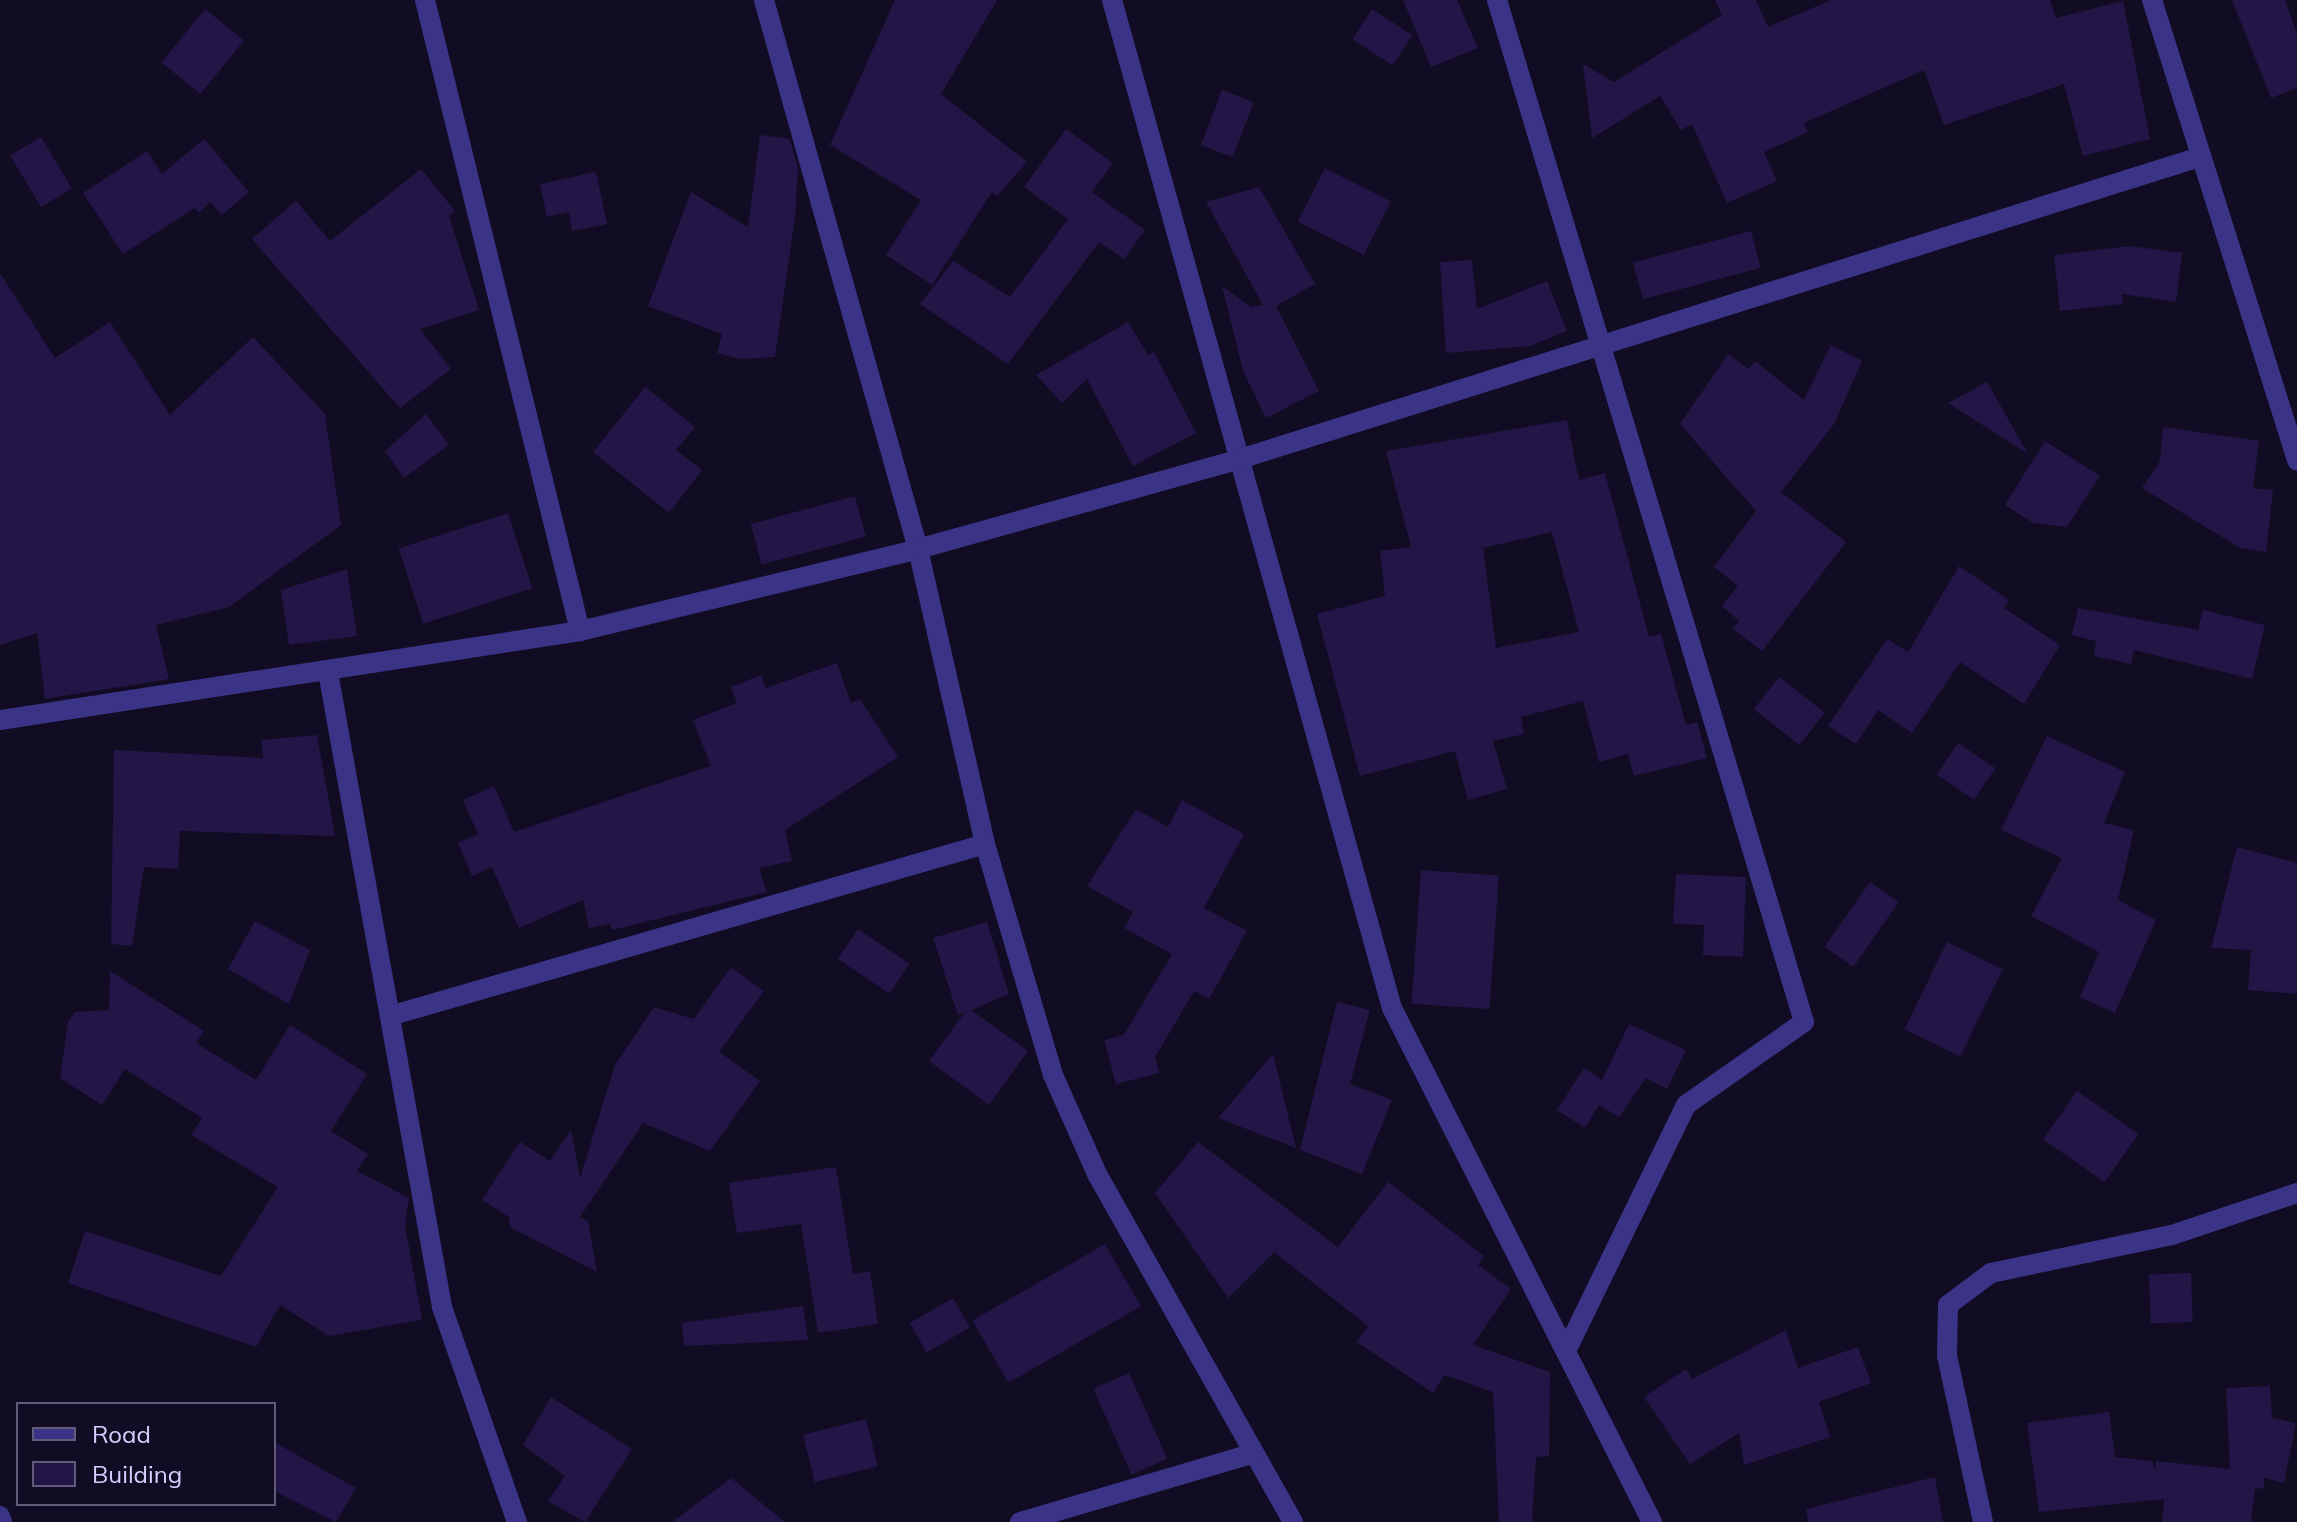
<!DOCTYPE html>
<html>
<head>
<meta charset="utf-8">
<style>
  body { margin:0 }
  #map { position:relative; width:2297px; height:1522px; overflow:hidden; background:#110c23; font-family:Mulish,sans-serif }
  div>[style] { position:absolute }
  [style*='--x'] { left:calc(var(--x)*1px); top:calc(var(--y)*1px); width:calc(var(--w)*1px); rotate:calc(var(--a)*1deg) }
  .building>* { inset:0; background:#221646; transform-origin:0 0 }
  .minor>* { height:20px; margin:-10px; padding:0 10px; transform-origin:10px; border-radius:10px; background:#3a3386 }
  .tertiary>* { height:20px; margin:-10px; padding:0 10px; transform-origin:10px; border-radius:10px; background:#3a3386 }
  span { translate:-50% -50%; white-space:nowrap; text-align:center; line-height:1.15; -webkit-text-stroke:7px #110c23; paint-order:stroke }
  .legend { position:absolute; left:16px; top:1402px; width:260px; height:104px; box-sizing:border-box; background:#110c23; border:2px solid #605a7b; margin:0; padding:10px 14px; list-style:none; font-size:24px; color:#d6ceff }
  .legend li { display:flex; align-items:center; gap:16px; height:40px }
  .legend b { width:40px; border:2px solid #605a7b }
</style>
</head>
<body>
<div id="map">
  <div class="building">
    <div style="clip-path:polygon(895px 0,997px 0,941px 94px,1027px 162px,997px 196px,992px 192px,932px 285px,886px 255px,921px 200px,830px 145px)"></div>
    <div style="clip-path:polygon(1403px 0,1457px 0,1478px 48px,1431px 67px)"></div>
    <div style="clip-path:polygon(1715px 0,1756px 0,1768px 27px,1831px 0,2050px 0,2056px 18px,2123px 1px,2150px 139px,2083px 156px,2064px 84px,1944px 125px,1924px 70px,1804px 123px,1808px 132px,1764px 152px,1777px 181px,1727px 203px,1692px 124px,1681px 130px,1660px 96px,1592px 138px,1583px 64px,1614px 82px,1722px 15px)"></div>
    <div style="clip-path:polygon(2232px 0,2285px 0,2297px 34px,2297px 88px,2271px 98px)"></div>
    <div style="left:205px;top:9px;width:50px;height:69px;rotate:39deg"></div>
    <div style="left:1372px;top:9px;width:48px;height:36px;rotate:33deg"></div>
    <div style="left:1222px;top:90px;width:34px;height:59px;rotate:21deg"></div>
    <div style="clip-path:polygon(1066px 129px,1113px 163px,1092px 192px,1145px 230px,1124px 259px,1099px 242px,1008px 364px,920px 304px,953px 261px,1010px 297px,1068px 219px,1024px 187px)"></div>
    <div style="clip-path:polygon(760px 135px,790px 139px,798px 169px,795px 217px,775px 357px,740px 359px,717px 353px,722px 334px,648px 306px,691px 192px,748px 227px)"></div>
    <div style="left:41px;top:137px;width:60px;height:36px;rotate:59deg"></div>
    <div style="clip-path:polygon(204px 139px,249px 192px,222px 215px,210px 202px,199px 213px,195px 208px,123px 254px,83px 193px,147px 151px,162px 174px)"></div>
    <div style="left:1325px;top:168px;width:74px;height:60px;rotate:27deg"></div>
    <div style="clip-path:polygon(421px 169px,455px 211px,449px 216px,479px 310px,420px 329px,451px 369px,400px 408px,252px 239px,296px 201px,330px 241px)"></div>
    <div style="clip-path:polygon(596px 172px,607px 224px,572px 231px,569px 212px,547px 217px,540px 184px)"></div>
    <div style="clip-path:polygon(1259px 187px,1315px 284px,1276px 306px,1319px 391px,1266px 418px,1243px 371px,1222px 286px,1251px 307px,1263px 305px,1206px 202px)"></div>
    <div style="left:1751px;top:231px;width:38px;height:122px;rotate:75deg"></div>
    <div style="clip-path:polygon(2130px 246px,2182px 253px,2176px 302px,2122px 294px,2123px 304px,2060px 311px,2054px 255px)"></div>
    <div style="clip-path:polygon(1472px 260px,1477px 309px,1547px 281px,1567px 331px,1530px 346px,1446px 353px,1440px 262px)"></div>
    <div style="clip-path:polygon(0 273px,55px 358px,110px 322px,170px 415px,253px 337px,325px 414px,341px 525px,229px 607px,156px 625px,169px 679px,45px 699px,37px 633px,0 645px)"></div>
    <div style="clip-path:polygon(1128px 322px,1148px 355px,1154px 352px,1196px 433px,1133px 466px,1087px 379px,1062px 403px,1036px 375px)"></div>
    <div style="clip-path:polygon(1831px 345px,1862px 361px,1834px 424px,1781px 492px,1846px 542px,1762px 651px,1733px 629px,1739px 621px,1722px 606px,1738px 586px,1714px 567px,1756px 511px,1680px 424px,1728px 354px,1749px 369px,1755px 361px,1804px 400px)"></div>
    <div style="clip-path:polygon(1987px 382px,2028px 454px,1948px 403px)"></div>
    <div style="clip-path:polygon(645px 387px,695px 427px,676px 450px,702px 470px,669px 513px,593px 452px)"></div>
    <div style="clip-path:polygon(426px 414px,449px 445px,404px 478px,385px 451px)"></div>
    <div style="clip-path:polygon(evenodd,1567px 420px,1579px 480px,1605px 473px,1649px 637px,1661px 634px,1686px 725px,1697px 722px,1707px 758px,1634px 776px,1628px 754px,1599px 762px,1583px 701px,1521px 717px,1524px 734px,1493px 741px,1507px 789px,1468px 800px,1455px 751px,1360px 776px,1317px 614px,1385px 596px,1380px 551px,1411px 547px,1386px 451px,1567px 420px,1552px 532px,1579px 632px,1496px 648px,1483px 548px,1552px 532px)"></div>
    <div style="clip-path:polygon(2163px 427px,2259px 441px,2253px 488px,2273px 490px,2266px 552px,2240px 548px,2142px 488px,2160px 461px)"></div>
    <div style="clip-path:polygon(2045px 441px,2100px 476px,2067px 527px,2033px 523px,2005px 505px)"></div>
    <div style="left:855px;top:496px;width:42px;height:108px;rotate:75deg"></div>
    <div style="left:508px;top:513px;width:79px;height:115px;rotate:72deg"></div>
    <div style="clip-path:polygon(1959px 566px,2009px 600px,2004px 608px,2060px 645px,2024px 704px,1960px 662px,1912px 733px,1878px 710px,1856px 744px,1828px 726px,1887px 639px,1908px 652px)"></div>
    <div style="clip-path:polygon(347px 569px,357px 636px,289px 645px,281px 590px)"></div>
    <div style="clip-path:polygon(2078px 608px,2198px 630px,2203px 610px,2265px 625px,2252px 679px,2134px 650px,2131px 664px,2094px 656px,2096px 641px,2072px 635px)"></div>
    <div style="clip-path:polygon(837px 663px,851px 703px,860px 699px,898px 757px,785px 830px,792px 861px,759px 868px,767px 892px,612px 930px,610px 924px,589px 928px,583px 900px,519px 928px,492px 867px,472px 876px,458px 843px,478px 834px,463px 800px,494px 786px,514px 832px,711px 766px,693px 720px,737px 703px,731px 687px,761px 675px,766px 688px)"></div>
    <div style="left:1779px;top:677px;width:58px;height:41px;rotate:38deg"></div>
    <div style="clip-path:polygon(317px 735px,335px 836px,180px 831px,178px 869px,144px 867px,132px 946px,111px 944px,114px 750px,263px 758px,261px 740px)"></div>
    <div style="clip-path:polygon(2047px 736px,2125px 772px,2104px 823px,2134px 830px,2118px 900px,2156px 920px,2115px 1013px,2080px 997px,2099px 952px,2031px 916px,2062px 858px,2001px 830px)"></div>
    <div style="left:1958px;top:743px;width:45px;height:38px;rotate:34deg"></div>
    <div style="clip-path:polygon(1182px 800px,1244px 834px,1204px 908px,1247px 931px,1209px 999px,1194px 991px,1155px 1057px,1159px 1073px,1116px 1084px,1104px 1040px,1124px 1035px,1172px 954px,1124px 928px,1133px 912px,1087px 886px,1136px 809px,1168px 827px)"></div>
    <div style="clip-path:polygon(2237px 847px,2297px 863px,2297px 994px,2248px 990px,2251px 950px,2211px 948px)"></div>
    <div style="left:1421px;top:870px;width:78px;height:134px;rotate:4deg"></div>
    <div style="clip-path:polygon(1676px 874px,1746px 877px,1743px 957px,1703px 955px,1704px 925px,1673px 924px)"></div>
    <div style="left:1870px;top:882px;width:35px;height:79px;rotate:35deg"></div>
    <div style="clip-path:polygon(255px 921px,310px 950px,289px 1004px,228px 969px)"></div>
    <div style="clip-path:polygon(987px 922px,1009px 994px,971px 1010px,1028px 1051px,989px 1105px,929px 1061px,965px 1012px,958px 1015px,933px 938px)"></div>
    <div style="left:858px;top:929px;width:62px;height:36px;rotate:34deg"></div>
    <div style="left:1947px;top:942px;width:62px;height:97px;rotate:26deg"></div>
    <div style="clip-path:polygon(731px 967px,764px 991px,719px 1052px,760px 1081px,710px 1151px,643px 1123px,580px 1217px,588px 1221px,597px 1272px,510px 1227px,509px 1217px,482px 1200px,520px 1142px,550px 1161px,571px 1130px,580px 1178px,615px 1065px,654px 1007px,694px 1019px)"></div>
    <div style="clip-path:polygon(110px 971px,204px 1031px,196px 1043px,256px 1080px,290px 1025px,367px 1074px,331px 1131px,368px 1154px,357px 1171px,409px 1198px,405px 1225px,422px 1320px,329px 1336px,280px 1305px,256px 1347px,68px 1283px,85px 1231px,221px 1276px,278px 1187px,191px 1135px,202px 1118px,125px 1069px,102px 1105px,60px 1078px,68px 1022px,75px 1012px,109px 1010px)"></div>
    <div style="clip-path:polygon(1337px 1002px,1370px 1010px,1350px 1084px,1392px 1100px,1362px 1174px,1300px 1150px)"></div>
    <div style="clip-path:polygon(1629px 1024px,1686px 1050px,1667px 1089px,1646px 1078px,1619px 1117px,1599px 1105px,1585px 1128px,1557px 1110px,1584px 1068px,1602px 1080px)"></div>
    <div style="clip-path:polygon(1273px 1054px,1296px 1148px,1218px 1118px)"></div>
    <div style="left:2077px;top:1091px;width:75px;height:59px;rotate:35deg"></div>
    <div style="clip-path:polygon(1198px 1142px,1338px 1247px,1388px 1182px,1484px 1256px,1478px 1265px,1511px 1289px,1473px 1345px,1550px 1372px,1549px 1456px,1536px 1457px,1532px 1522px,1499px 1522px,1493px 1392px,1444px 1375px,1433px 1393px,1357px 1342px,1368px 1326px,1274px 1252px,1228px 1298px,1155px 1193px)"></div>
    <div style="clip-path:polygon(836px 1167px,853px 1274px,870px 1271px,878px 1324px,818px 1333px,801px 1224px,737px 1233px,729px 1183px)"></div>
    <div style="left:1105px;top:1244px;width:72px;height:153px;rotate:60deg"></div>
    <div style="left:2191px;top:1273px;width:49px;height:42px;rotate:88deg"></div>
    <div style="left:953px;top:1298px;width:34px;height:50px;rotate:60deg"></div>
    <div style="clip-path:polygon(803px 1306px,808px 1340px,684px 1346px,682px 1323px)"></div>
    <div style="clip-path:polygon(1786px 1330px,1798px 1368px,1858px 1347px,1871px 1383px,1819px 1402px,1830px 1437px,1744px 1465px,1739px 1433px,1690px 1464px,1644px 1397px,1686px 1369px,1692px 1379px)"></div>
    <div style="left:1129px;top:1373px;width:94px;height:39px;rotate:66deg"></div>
    <div style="clip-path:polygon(2270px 1386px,2272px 1418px,2296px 1423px,2284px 1483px,2264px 1478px,2264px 1488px,2255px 1489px,2251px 1522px,2162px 1522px,2164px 1499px,2039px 1512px,2027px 1423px,2109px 1412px,2115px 1457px,2152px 1461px,2156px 1471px,2156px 1461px,2230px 1469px,2226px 1388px)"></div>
    <div style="clip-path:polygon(551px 1397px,632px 1449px,585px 1522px,548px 1501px,565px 1476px,523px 1445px)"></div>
    <div style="left:866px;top:1419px;width:49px;height:65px;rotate:76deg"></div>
    <div style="clip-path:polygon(274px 1442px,356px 1488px,336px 1522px,274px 1491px)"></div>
    <div style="clip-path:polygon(1935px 1477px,1943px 1522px,1808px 1522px,1806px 1509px)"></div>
    <div style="clip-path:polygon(731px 1478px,785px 1522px,672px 1522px)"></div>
  </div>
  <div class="minor">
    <div style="--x:425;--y:0;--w:650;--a:76.2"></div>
    <div style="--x:764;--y:0;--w:570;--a:74.33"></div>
    <div style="--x:918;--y:549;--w:303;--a:77.2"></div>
    <div style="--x:985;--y:844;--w:241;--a:73.6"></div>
    <div style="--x:1053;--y:1075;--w:108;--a:66"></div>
    <div style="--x:1097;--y:1174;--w:399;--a:60.6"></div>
    <div style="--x:1112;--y:0;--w:1046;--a:74.48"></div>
    <div style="--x:1392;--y:1008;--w:576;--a:63.17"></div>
    <div style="--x:1497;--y:0;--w:1067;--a:73.28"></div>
    <div style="--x:1804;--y:1022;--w:144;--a:144.9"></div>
    <div style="--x:1686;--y:1105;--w:274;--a:116"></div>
    <div style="--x:328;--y:672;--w:645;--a:79.82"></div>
    <div style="--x:442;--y:1307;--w:228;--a:70.8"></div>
    <div style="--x:0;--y:720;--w:587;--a:-8.72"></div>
    <div style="--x:580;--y:631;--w:348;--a:-13.6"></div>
    <div style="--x:918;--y:549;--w:337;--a:-15.6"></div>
    <div style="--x:1243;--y:458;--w:1003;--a:-17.46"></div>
    <div style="--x:393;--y:1015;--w:616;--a:-16.11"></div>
    <div style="--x:1020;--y:1522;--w:244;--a:-16.4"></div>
    <div style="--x:1983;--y:1522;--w:170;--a:-102.2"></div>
    <div style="--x:1947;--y:1356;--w:51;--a:-88.9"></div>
    <div style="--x:1948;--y:1305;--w:54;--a:-36.7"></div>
    <div style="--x:1991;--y:1273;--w:185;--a:-11.9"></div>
    <div style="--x:2172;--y:1235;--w:132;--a:-18.6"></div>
  </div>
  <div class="tertiary">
    <div style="--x:2152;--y:0;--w:483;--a:72.5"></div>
    <div style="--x:0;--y:1516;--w:6;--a:72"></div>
  </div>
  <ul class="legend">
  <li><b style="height:10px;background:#3a3386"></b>Road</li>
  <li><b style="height:22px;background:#221646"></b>Building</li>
  </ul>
</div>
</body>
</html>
